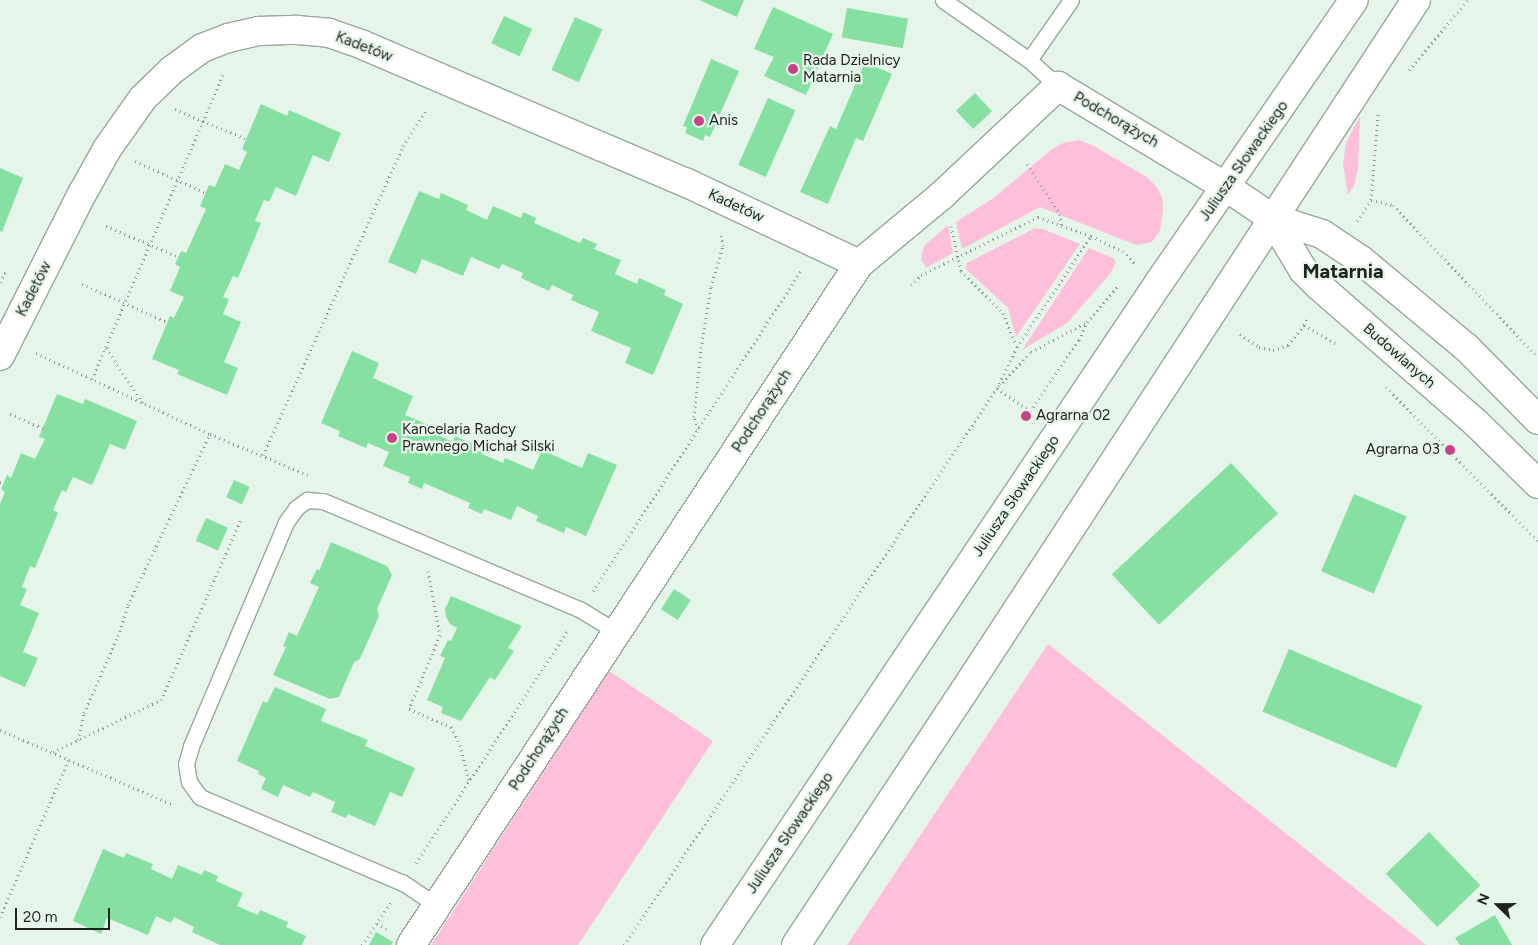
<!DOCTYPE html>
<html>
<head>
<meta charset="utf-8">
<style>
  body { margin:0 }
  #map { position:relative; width:1538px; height:945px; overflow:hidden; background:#e6f5e9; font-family:Figtree,sans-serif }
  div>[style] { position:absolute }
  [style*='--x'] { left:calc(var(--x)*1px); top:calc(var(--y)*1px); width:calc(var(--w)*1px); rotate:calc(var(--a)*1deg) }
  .green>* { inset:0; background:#febfda }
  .building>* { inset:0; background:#86e0a2; transform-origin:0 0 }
  .path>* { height:3px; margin-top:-1.5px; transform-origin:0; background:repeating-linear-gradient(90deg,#8a958c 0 1px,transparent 0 5px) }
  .roads { filter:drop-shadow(1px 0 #99a79c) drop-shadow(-1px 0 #99a79c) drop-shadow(0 1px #99a79c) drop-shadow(0 -1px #99a79c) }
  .service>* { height:15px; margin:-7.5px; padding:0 7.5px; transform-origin:7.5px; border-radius:7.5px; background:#fff }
  .minor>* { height:28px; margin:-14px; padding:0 14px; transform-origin:14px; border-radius:14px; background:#fff }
  .secondary>* { height:28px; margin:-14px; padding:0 14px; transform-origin:14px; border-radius:14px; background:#fff }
  .dots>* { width:14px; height:14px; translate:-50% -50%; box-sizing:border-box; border:2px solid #e6f5e9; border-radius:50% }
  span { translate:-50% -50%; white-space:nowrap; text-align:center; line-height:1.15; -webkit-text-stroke:4.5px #e6f5e9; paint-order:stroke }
  .street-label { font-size:15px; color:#1e231f }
  .poi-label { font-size:15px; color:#1e231f }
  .left { translate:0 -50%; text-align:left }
  .right { translate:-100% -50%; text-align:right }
  .district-label { font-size:20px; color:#1e231f; font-weight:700 }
  .north { position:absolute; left:1473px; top:880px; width:50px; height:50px; -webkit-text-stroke:4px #e6f5e9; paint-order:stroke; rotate:292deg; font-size:14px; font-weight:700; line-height:20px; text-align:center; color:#1e231f }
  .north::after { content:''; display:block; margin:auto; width:18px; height:22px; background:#1e231f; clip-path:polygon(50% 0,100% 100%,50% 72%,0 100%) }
  .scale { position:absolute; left:15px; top:908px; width:95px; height:22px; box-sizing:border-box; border:2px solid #1e231f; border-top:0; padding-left:6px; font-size:15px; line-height:18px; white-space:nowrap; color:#1e231f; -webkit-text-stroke:4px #e6f5e9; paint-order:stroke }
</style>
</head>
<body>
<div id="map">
  <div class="green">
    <div style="clip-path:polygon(1360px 116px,1358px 168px,1354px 186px,1348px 195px,1343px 164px,1346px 143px)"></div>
    <div style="clip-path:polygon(1078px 140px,1092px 145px,1147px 177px,1156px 186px,1162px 197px,1163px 209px,1160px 231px,1152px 242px,1136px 245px,1040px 207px,962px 249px,956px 222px,992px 199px,1051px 150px,1063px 143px)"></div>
    <div style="clip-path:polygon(948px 225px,953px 253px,926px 268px,921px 259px,924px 246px)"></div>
    <div style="clip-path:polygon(1035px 228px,1043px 229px,1080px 244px,1016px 337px,1008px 308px,965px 268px,967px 263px)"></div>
    <div style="clip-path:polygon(1089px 248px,1113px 258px,1116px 262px,1110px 274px,1067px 323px,1022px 350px)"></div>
    <div style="clip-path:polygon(1048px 644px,1426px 945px,847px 945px)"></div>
    <div style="clip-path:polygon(609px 671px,713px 741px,578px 945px,431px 945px)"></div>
  </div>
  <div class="building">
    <div style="clip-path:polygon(699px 0,744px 0,737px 17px)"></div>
    <div style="clip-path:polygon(773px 7px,833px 34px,806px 95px,764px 76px,774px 57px,754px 49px)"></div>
    <div style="left:847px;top:8px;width:62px;height:30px;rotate:10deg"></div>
    <div style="left:504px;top:16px;width:31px;height:30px;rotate:25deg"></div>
    <div style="left:575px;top:17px;width:30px;height:58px;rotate:24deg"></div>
    <div style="clip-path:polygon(711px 59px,739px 71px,710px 137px,705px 135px,703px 141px,685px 133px,687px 127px,683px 126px)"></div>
    <div style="clip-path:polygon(865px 62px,892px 74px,863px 141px,856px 138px,828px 204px,800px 192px,830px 126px,836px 129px)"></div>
    <div style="left:975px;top:93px;width:25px;height:26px;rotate:47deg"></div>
    <div style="left:768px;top:98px;width:30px;height:73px;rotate:24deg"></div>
    <div style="clip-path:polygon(261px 104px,287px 116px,289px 110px,341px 133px,329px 162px,313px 155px,296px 196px,276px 187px,269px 202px,264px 200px,255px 221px,261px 223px,238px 278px,233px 276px,223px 297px,229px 299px,223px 314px,241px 322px,224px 362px,238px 368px,227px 395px,177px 374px,179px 370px,152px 359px,170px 316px,174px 318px,184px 297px,170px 291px,180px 267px,175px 264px,181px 251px,186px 253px,206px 209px,200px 206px,209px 185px,215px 187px,225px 164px,239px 170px,247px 152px,242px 149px)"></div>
    <div style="clip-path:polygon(0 168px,23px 178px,2px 232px,0 231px)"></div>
    <div style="clip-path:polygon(419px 191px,439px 199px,441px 193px,468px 205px,466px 210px,487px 220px,493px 206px,521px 218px,523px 212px,536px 218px,534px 223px,580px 243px,583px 238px,597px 244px,594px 249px,621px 260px,615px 274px,637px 284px,639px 278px,666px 290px,664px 295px,683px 304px,653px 375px,625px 363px,631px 348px,591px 331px,599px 312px,571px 300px,573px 295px,552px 285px,549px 291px,521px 278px,523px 273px,502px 264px,499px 269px,471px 257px,463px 276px,422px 259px,416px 274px,388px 262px)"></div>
    <div style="clip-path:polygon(352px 351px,379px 363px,373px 378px,413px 396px,405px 415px,433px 427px,431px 432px,453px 442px,455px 436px,484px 449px,482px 454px,503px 463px,505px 458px,533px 470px,542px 450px,582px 468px,588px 453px,617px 465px,586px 536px,566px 527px,564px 533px,536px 521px,538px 516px,517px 506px,511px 520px,484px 509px,482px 514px,468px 508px,470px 503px,424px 483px,422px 489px,408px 483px,410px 477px,383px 466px,389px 452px,368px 443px,366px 448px,338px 436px,340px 431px,321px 423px)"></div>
    <div style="clip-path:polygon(57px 394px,83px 404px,85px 399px,137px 421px,125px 450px,110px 444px,92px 485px,73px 477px,66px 492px,62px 490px,53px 510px,58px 513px,35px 568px,30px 566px,22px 587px,27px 589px,20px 605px,39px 613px,23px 652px,38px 658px,25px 687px,0 676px,0 504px,5px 492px,1px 489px,7px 475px,11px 478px,21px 453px,35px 459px,45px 439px,39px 437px)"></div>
    <div style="left:1231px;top:463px;width:69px;height:163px;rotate:47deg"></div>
    <div style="left:234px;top:480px;width:17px;height:19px;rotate:24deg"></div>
    <div style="left:1354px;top:494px;width:57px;height:84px;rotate:23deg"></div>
    <div style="left:206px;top:518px;width:24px;height:25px;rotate:24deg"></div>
    <div style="clip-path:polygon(331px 542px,387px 566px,392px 575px,377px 609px,379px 616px,360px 659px,354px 662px,339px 697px,330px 699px,273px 675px,286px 647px,283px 646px,289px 632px,297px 636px,319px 587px,310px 583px,317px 569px,319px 571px)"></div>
    <div style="left:674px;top:589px;width:20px;height:24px;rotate:33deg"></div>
    <div style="clip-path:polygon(451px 596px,522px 626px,508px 648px,514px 651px,495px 680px,490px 677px,461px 721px,441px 713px,443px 707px,427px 700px,445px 658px,440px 656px,448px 640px,451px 641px,457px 628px,450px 624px,446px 617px,445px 609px)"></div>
    <div style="left:1289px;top:649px;width:145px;height:68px;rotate:23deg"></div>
    <div style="clip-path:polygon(275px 687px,326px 709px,321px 721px,368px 740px,365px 746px,415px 768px,402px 797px,390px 792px,375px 826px,348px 814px,346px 818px,331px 812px,335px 802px,313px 792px,310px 797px,283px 785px,278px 797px,261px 789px,266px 778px,258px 774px,259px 771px,237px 761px,263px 701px,267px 703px)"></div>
    <div style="left:1429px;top:832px;width:74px;height:60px;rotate:46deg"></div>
    <div style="clip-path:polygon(103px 849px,124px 858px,126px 853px,153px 864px,151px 869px,172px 879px,178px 865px,202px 875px,204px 870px,218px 876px,216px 881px,243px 893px,237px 906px,258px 915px,260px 910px,288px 922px,286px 927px,306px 936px,302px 945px,220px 945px,192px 932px,194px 927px,174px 917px,171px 923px,156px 916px,148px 935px,107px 918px,101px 934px,73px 921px)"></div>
    <div style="clip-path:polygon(1495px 915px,1512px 945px,1460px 945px,1455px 938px)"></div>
    <div style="clip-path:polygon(376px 932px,393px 942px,391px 945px,369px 945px)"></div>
  </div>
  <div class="path">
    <div style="--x:1409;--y:70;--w:92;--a:-49.9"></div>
    <div style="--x:175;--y:109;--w:77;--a:22.9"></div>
    <div style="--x:135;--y:161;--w:78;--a:24.3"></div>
    <div style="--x:1027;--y:164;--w:60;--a:56.6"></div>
    <div style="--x:1060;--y:214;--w:11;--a:85"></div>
    <div style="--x:1371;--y:200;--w:23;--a:13"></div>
    <div style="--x:1393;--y:205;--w:210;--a:46.4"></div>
    <div style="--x:1357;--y:221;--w:25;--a:-56"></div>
    <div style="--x:1371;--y:200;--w:86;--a:-85.3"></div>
    <div style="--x:106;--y:226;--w:79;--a:23"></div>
    <div style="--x:951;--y:226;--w:46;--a:77.5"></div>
    <div style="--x:961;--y:271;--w:59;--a:45"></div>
    <div style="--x:1003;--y:313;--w:35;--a:68"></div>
    <div style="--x:0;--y:282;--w:14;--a:-60"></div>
    <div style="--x:82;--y:284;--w:93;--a:24.1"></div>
    <div style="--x:911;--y:285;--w:14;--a:-45"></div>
    <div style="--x:921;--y:275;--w:131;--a:-26.4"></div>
    <div style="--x:1038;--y:217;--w:56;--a:19.7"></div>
    <div style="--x:1091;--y:236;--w:35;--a:25"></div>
    <div style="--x:1123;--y:251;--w:18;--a:47"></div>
    <div style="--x:1304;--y:325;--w:39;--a:30"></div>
    <div style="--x:1240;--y:334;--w:23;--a:34"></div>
    <div style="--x:1259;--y:347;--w:14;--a:12"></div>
    <div style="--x:1273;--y:350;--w:16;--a:-18"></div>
    <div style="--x:1288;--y:345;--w:26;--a:-51"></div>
    <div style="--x:1304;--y:325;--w:9;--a:-69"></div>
    <div style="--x:106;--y:348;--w:66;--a:56.1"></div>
    <div style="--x:36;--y:353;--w:192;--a:25"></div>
    <div style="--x:210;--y:434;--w:106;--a:22.7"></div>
    <div style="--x:92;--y:379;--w:334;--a:-66.7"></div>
    <div style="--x:999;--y:386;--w:47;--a:-46.7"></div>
    <div style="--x:1031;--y:352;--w:64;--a:-28.2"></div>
    <div style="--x:1386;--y:387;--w:216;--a:45.4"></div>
    <div style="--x:997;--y:388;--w:40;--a:34.9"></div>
    <div style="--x:1030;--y:411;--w:86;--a:-55.4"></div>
    <div style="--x:1079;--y:340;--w:20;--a:-66"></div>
    <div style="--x:1087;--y:322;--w:46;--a:-49.4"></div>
    <div style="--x:10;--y:414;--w:36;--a:23"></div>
    <div style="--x:698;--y:429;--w:13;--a:-108"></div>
    <div style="--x:694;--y:417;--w:69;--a:-84.2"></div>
    <div style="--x:701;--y:348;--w:62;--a:-80.7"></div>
    <div style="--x:711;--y:287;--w:43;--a:-73.7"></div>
    <div style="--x:723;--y:246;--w:11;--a:-100"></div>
    <div style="--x:263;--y:455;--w:339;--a:-65.6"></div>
    <div style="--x:403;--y:146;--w:44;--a:-57"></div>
    <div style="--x:0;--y:482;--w:4;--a:14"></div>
    <div style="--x:428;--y:571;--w:65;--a:79.4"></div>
    <div style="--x:440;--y:635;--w:80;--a:112.7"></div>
    <div style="--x:409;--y:709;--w:46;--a:23.2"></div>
    <div style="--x:451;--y:727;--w:20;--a:63"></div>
    <div style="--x:460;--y:745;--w:38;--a:76"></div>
    <div style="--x:593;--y:591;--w:384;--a:-57"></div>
    <div style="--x:0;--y:730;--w:189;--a:23.3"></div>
    <div style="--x:78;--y:740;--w:28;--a:-77"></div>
    <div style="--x:84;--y:713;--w:84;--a:-66.2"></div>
    <div style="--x:118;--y:636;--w:33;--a:-72"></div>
    <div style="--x:128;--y:605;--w:190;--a:-64.4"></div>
    <div style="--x:53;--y:752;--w:120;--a:-25.7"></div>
    <div style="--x:161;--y:700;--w:200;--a:-66.1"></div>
    <div style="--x:416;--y:863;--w:278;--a:-56.9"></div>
    <div style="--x:0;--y:917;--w:172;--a:-66.4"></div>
    <div style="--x:377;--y:923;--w:12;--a:31"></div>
    <div style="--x:362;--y:945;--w:52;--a:-56"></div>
    <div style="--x:624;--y:945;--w:670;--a:-56.19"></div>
    <div style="--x:997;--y:388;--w:46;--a:-64"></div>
    <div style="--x:1017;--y:347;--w:133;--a:-56.3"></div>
  </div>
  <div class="roads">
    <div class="service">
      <div style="--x:943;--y:0;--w:105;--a:34.9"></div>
      <div style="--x:1029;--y:60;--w:39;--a:42"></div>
      <div style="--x:1029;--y:60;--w:73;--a:-55"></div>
      <div style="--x:436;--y:905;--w:40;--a:-146"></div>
      <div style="--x:403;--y:883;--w:220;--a:-157"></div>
      <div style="--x:200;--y:797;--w:19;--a:-126"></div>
      <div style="--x:189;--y:782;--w:18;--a:-99"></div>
      <div style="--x:186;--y:764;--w:19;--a:-74"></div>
      <div style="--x:191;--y:746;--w:243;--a:-67"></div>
      <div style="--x:286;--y:522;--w:17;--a:-54"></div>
      <div style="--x:296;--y:508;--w:14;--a:-36"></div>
      <div style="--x:307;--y:500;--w:16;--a:4"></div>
      <div style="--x:323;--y:501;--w:280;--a:22.9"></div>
      <div style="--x:581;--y:610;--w:42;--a:31.4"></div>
    </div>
    <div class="minor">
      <div style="--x:0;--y:356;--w:182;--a:-63.2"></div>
      <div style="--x:82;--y:194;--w:51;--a:-60.9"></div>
      <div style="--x:107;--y:149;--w:62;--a:-54.8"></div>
      <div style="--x:143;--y:98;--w:40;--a:-44"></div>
      <div style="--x:172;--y:70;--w:37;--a:-36"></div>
      <div style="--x:202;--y:48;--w:28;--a:-21"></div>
      <div style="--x:228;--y:38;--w:32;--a:-13"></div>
      <div style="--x:259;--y:31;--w:38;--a:-2"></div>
      <div style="--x:297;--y:30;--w:32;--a:5"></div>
      <div style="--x:329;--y:33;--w:36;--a:19"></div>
      <div style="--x:363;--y:45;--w:352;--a:23.1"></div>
      <div style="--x:687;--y:183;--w:190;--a:25.2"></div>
      <div style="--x:411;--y:945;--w:815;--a:-56.66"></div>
      <div style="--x:859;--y:264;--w:107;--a:-39.7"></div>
      <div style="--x:941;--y:196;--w:161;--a:-43.2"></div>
      <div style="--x:1058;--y:86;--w:196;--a:31"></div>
    </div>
    <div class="secondary">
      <div style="--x:1226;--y:187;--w:55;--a:34"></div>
      <div style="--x:1272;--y:218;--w:52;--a:17.7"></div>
      <div style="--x:1322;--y:234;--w:47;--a:33.7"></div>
      <div style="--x:1361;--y:260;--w:138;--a:39.7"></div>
      <div style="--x:1467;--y:348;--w:101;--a:45.4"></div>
      <div style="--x:1272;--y:218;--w:61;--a:59.2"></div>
      <div style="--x:1303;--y:270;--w:23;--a:45"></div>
      <div style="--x:1319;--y:286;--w:208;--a:41.1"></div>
      <div style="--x:1476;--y:423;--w:87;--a:44.5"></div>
      <div style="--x:715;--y:945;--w:799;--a:-56.17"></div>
      <div style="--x:1160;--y:281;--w:341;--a:-55.4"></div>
      <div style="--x:796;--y:945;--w:291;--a:-56.5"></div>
      <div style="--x:957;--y:702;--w:839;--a:-56.82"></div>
    </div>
  </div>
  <div class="dots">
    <div style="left:793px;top:69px;background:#c64389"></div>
    <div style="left:699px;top:121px;background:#c64389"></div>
    <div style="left:1026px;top:416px;background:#c64389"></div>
    <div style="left:392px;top:438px;background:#c64389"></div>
    <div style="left:1450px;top:450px;background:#c64389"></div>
  </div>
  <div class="street-label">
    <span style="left:364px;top:47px;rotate:21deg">Kadetów</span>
    <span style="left:1116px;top:120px;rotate:30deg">Podchorążych</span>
    <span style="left:1244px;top:161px;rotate:-55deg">Juliusza Słowackiego</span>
    <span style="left:736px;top:206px;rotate:25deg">Kadetów</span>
    <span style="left:34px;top:289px;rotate:-63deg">Kadetów</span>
    <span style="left:1399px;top:356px;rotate:41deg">Budowlanych</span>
    <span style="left:762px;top:411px;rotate:-57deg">Podchorążych</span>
    <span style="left:1016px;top:496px;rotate:-56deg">Juliusza Słowackiego</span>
    <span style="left:539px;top:749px;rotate:-57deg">Podchorążych</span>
    <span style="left:790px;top:833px;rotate:-56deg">Juliusza Słowackiego</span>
  </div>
  <div class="poi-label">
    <span class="left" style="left:803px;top:69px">Rada Dzielnicy<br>Matarnia</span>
    <span class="left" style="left:709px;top:121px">Anis</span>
    <span class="left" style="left:1036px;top:416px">Agrarna 02</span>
    <span class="left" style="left:402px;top:438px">Kancelaria Radcy<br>Prawnego Michał Silski</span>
    <span class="right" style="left:1440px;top:450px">Agrarna 03</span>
  </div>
  <div class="district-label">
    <span style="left:1343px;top:271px">Matarnia</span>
  </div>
  <div class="north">N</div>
  <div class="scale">20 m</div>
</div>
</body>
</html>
